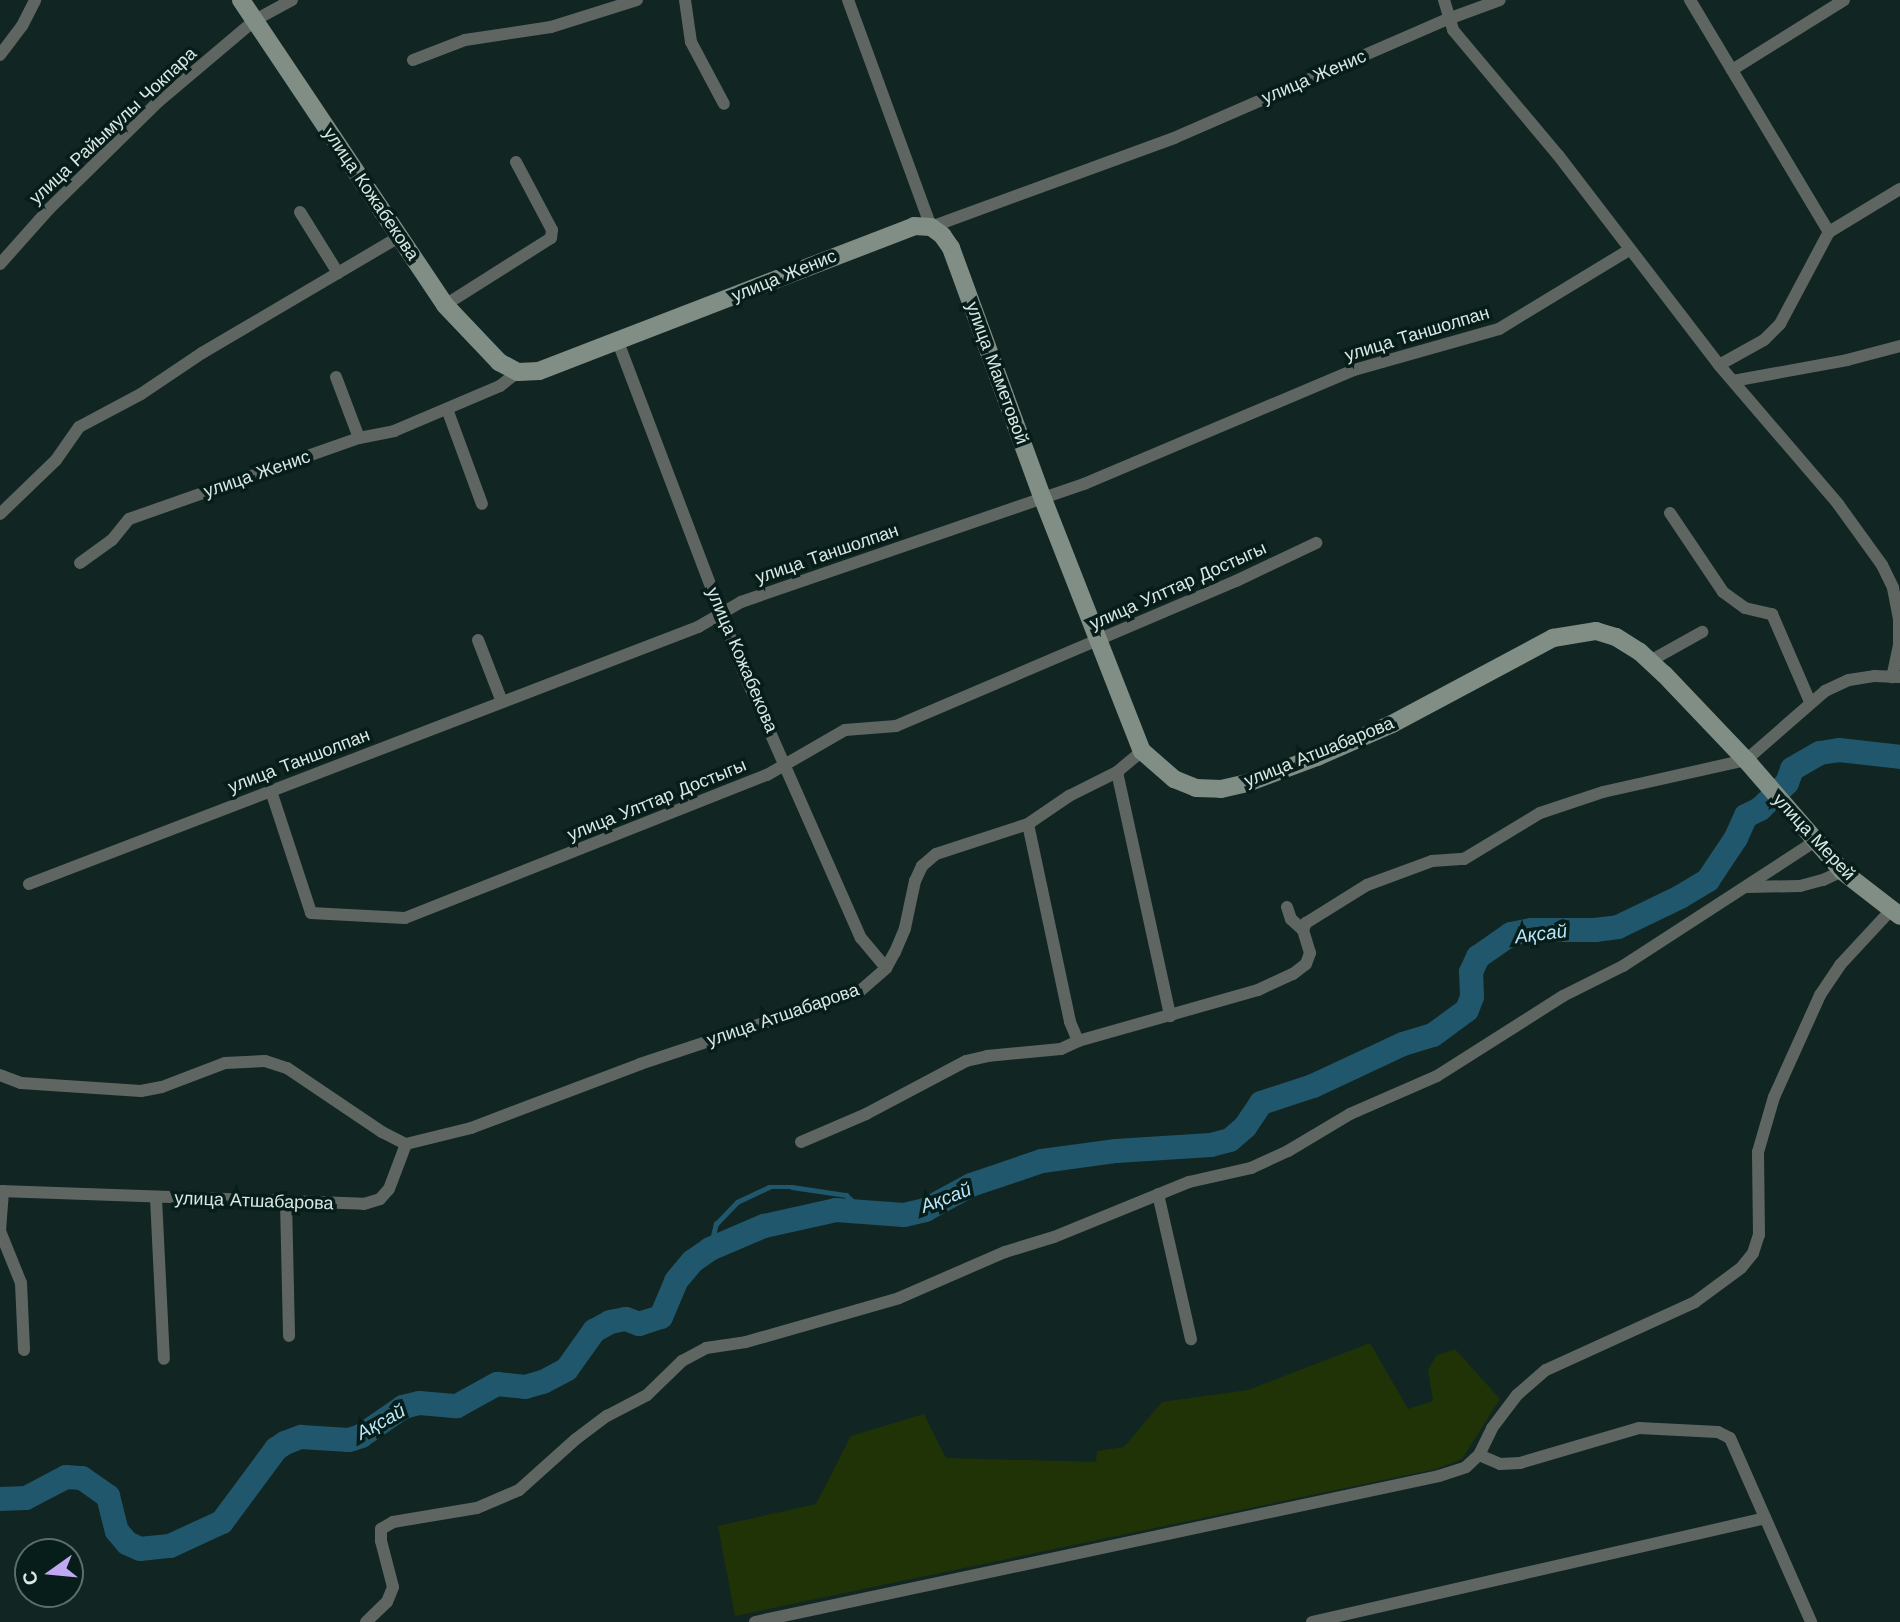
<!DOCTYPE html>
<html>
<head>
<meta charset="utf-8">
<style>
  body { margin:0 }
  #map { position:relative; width:1900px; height:1622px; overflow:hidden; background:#112622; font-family:"Work Sans",sans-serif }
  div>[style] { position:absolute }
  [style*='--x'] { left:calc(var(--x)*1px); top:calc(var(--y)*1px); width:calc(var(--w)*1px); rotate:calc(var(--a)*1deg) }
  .green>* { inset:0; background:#1f3306 }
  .stream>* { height:4.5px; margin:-2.25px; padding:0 2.25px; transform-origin:2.25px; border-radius:2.25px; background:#21576c }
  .river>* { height:24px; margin:-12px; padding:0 12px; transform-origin:12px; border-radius:12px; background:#21576c }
  .minor>* { height:12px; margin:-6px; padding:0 6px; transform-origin:6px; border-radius:6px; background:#5f6661 }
  .secondary>* { height:18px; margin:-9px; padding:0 9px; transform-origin:9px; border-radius:9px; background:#818e85 }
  span { translate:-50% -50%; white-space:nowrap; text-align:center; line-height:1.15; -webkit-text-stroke:7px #071d19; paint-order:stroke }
  .street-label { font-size:18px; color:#dbe8e5 }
  .water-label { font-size:19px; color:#b8e6fb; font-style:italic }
  .north { position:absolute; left:14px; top:1538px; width:70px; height:70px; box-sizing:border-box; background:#071d19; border:2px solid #5c6e6b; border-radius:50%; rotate:255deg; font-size:19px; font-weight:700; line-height:28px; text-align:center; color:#dbe8e5 }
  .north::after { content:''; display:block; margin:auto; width:24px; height:32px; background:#c1a8f3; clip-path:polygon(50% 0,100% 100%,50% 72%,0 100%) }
</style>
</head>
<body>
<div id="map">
  <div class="green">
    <div style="clip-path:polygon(1370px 1343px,1408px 1409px,1433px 1401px,1428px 1370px,1436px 1356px,1455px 1349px,1500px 1399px,1462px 1459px,1436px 1469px,735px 1616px,718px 1526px,816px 1504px,851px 1436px,924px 1414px,946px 1458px,1096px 1462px,1097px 1451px,1124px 1447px,1162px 1402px,1248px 1390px)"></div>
  </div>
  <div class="stream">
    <div style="--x:710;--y:1249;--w:26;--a:-77"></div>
    <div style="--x:716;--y:1224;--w:30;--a:-46"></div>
    <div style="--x:737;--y:1202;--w:35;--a:-25"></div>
    <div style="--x:769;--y:1187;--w:23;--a:0"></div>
    <div style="--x:792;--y:1187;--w:55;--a:8.4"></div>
    <div style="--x:846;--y:1195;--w:25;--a:43"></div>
  </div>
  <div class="river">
    <div style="--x:0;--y:1499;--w:26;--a:-2"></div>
    <div style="--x:26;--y:1498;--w:45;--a:-27.7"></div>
    <div style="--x:66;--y:1477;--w:16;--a:4"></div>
    <div style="--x:82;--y:1478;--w:32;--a:35"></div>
    <div style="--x:108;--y:1496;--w:36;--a:76"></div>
    <div style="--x:117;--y:1531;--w:16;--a:50"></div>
    <div style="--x:127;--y:1543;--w:14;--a:25"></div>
    <div style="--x:140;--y:1549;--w:30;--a:-6"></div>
    <div style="--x:170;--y:1546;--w:57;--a:-24.8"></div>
    <div style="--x:222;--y:1522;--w:91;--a:-53.5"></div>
    <div style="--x:276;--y:1449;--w:11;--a:-34"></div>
    <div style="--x:285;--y:1443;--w:17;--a:-21"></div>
    <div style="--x:301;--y:1437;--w:48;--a:3.6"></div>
    <div style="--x:349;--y:1440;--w:13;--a:-18"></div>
    <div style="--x:361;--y:1436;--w:51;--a:-34.6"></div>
    <div style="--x:403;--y:1407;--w:16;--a:-14"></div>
    <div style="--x:419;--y:1403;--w:38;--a:5"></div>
    <div style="--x:457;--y:1406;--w:46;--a:-28.8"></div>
    <div style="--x:497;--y:1384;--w:28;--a:6"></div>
    <div style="--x:525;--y:1387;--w:19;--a:-16"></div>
    <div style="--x:543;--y:1382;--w:27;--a:-28"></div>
    <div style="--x:567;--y:1369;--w:47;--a:-54.6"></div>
    <div style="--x:594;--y:1331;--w:18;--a:-29"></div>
    <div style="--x:610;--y:1322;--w:16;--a:-11"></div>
    <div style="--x:626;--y:1319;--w:14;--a:21"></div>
    <div style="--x:639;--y:1324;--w:23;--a:-18"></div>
    <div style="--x:661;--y:1317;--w:39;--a:-67"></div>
    <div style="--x:676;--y:1281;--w:26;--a:-50"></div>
    <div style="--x:693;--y:1261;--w:21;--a:-35"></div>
    <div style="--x:710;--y:1249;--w:59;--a:-23.1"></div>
    <div style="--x:764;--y:1226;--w:74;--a:-12.5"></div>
    <div style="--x:836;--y:1210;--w:68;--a:4.2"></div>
    <div style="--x:904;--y:1215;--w:22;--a:-13"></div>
    <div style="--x:925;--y:1210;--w:52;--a:-28.5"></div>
    <div style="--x:971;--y:1185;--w:75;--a:-18.7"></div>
    <div style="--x:1042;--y:1161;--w:75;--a:-7.7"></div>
    <div style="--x:1116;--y:1151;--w:95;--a:-3.6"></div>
    <div style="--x:1211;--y:1145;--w:20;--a:-15"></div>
    <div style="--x:1230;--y:1140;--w:20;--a:-41"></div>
    <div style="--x:1245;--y:1127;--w:29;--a:-56"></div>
    <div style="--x:1261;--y:1103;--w:55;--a:-18.1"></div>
    <div style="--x:1313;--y:1086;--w:99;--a:-25"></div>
    <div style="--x:1403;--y:1044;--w:31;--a:-17"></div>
    <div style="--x:1433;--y:1035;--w:42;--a:-36.3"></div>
    <div style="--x:1467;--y:1010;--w:14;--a:-69"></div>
    <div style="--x:1472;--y:997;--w:25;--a:-92"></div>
    <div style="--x:1471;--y:972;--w:17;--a:-65"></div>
    <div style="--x:1478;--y:957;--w:40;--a:-34.9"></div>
    <div style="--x:1511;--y:934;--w:20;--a:-11"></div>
    <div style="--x:1531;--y:930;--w:64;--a:0"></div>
    <div style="--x:1595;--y:930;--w:23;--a:-7"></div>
    <div style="--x:1618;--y:927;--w:69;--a:-25.8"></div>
    <div style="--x:1680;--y:897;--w:33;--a:-31"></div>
    <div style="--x:1708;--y:880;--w:50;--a:-56.3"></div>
    <div style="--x:1736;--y:838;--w:24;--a:-66"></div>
    <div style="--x:1746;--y:816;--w:16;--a:-27"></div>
    <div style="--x:1760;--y:809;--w:37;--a:-44"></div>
    <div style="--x:1787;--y:783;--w:15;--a:-70"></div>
    <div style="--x:1792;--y:769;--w:32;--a:-30"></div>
    <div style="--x:1820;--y:753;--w:19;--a:-9"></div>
    <div style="--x:1839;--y:750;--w:61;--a:6.5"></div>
  </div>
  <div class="minor">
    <div style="--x:685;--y:0;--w:42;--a:81.9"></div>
    <div style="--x:691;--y:42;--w:70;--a:62"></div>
    <div style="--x:848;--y:0;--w:242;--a:69.9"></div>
    <div style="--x:931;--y:227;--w:259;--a:-20.1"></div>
    <div style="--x:1174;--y:138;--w:299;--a:-23.5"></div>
    <div style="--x:1448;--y:19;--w:55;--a:-20.1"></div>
    <div style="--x:1444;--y:0;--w:31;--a:73"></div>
    <div style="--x:1453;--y:30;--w:163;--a:50"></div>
    <div style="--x:1558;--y:155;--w:265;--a:52.5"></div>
    <div style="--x:1719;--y:365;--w:183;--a:49.4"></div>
    <div style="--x:1838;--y:504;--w:75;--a:54.2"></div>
    <div style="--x:1882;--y:565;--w:25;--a:64"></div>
    <div style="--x:1893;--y:588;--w:33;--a:79"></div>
    <div style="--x:1899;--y:620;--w:25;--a:90"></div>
    <div style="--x:1899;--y:645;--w:33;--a:102"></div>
    <div style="--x:1690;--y:0;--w:270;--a:59.1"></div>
    <div style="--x:0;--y:55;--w:36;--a:-53"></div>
    <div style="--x:22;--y:26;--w:29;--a:-63"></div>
    <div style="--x:413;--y:60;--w:56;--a:-21"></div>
    <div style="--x:465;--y:40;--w:87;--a:-8.6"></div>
    <div style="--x:551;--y:27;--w:90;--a:-17.4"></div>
    <div style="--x:1732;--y:70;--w:132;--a:-32"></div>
    <div style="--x:300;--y:212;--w:72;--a:58.1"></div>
    <div style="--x:0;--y:264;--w:74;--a:-48.3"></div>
    <div style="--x:49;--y:209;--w:153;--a:-44.5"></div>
    <div style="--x:158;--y:102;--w:127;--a:-40.2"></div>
    <div style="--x:255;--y:20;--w:42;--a:-28.4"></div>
    <div style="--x:445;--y:305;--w:125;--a:-32.3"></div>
    <div style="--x:551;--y:238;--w:8;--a:-83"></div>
    <div style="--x:552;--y:230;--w:77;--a:-117.9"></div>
    <div style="--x:618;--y:342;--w:352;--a:69.2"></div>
    <div style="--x:743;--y:671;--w:292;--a:66.2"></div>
    <div style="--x:861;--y:938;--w:39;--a:50"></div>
    <div style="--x:1719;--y:365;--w:51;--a:-29.1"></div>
    <div style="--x:1764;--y:340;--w:23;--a:-45"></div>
    <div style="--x:1780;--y:324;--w:104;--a:-62"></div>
    <div style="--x:1829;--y:232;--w:83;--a:-31.2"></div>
    <div style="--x:336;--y:377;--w:65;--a:69.3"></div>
    <div style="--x:1733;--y:381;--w:116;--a:-10.4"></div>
    <div style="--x:1847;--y:360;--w:55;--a:-14.8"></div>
    <div style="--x:447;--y:409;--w:101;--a:69.8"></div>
    <div style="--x:1670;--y:513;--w:95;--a:56.1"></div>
    <div style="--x:1723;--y:592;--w:27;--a:36"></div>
    <div style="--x:1745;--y:608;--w:28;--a:13"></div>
    <div style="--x:1772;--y:614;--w:96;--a:66.6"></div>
    <div style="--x:0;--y:514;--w:78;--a:-44"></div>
    <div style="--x:56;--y:460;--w:40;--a:-55.1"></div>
    <div style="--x:79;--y:427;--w:70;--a:-28"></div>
    <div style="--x:141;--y:394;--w:73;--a:-33.9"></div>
    <div style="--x:202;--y:353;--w:229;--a:-30.5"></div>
    <div style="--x:80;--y:563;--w:39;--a:-36"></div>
    <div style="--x:112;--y:540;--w:27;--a:-51"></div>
    <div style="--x:129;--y:519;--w:244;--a:-19.4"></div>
    <div style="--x:359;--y:438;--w:36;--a:-11"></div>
    <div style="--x:394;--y:431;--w:115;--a:-23"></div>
    <div style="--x:500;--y:386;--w:23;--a:-38"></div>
    <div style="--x:478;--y:640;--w:66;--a:68.8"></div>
    <div style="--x:1650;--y:661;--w:60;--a:-29.1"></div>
    <div style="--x:1117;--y:772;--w:250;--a:77.7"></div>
    <div style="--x:271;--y:791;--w:128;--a:71.8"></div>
    <div style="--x:311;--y:913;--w:94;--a:3"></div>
    <div style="--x:405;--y:918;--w:389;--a:-21.6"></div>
    <div style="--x:767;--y:775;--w:90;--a:-30"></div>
    <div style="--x:845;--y:730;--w:51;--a:-4.5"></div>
    <div style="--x:896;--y:726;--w:370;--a:-23.1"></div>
    <div style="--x:1236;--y:581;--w:89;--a:-25.4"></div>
    <div style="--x:1028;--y:824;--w:202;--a:78"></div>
    <div style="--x:1070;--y:1022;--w:21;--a:67"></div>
    <div style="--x:29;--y:884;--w:717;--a:-21.01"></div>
    <div style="--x:698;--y:627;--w:50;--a:-30.2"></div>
    <div style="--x:741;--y:602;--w:363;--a:-19"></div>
    <div style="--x:1084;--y:484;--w:293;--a:-22.9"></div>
    <div style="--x:1354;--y:370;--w:151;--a:-15.8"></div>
    <div style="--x:1499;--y:329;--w:152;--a:-31.3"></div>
    <div style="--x:1747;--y:887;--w:53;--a:-1.1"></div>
    <div style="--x:1800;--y:886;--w:24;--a:-15"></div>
    <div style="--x:1823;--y:880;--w:21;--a:-25"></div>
    <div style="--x:1287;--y:907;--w:13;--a:72"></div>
    <div style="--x:1291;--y:919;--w:16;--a:43"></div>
    <div style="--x:0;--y:1075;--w:22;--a:21"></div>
    <div style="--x:21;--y:1083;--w:120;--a:3.8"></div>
    <div style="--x:141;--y:1091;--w:21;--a:-11"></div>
    <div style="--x:162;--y:1087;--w:67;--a:-20.9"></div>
    <div style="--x:225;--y:1063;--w:40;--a:-2.9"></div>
    <div style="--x:265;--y:1061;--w:23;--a:18"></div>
    <div style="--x:287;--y:1068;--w:115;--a:34"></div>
    <div style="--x:382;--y:1132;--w:27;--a:27"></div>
    <div style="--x:801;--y:1142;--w:71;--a:-23.3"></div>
    <div style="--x:866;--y:1114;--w:113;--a:-27.9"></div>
    <div style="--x:966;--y:1061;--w:22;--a:-13"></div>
    <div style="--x:987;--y:1056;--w:74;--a:-5.4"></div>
    <div style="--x:1061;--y:1049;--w:19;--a:-25"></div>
    <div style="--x:1078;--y:1041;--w:187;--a:-15.8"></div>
    <div style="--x:1258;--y:990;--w:38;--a:-25"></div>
    <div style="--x:1293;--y:974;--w:16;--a:-38"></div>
    <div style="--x:1306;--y:964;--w:12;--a:-70"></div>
    <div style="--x:1310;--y:953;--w:24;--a:-107"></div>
    <div style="--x:1303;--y:930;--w:8;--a:-67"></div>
    <div style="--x:1306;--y:923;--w:72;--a:-31.9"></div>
    <div style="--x:1367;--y:885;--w:69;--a:-20.3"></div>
    <div style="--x:1432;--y:861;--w:32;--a:-4"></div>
    <div style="--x:1464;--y:859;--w:89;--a:-31.2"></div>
    <div style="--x:1540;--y:813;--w:66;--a:-18.4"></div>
    <div style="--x:1603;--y:792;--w:147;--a:-12.6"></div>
    <div style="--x:1746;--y:760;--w:105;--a:-41.1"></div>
    <div style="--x:1825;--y:691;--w:26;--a:-25"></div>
    <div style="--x:1849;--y:680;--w:25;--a:-9"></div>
    <div style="--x:1874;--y:676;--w:26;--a:2"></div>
    <div style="--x:0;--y:1191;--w:364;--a:2"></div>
    <div style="--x:364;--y:1204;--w:17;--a:-17"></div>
    <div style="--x:380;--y:1199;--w:13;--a:-48"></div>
    <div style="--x:389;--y:1189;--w:48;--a:-69.3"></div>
    <div style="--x:406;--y:1144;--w:67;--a:-13.8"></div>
    <div style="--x:471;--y:1128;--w:181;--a:-20.7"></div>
    <div style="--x:640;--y:1064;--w:232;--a:-18.4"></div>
    <div style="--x:860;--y:991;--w:35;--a:-41"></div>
    <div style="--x:886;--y:968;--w:18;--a:-61"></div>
    <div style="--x:895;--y:952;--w:26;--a:-67"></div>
    <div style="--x:905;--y:928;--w:48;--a:-78"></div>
    <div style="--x:915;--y:881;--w:17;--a:-65"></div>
    <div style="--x:922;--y:866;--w:18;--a:-41"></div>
    <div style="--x:936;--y:854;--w:97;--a:-18.1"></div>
    <div style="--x:1028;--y:824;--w:50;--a:-34.3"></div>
    <div style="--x:1069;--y:796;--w:54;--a:-26.6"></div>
    <div style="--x:1117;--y:772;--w:33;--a:-40"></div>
    <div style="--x:3;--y:1191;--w:40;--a:94.3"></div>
    <div style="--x:0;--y:1231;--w:56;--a:68"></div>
    <div style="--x:21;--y:1283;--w:67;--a:87.4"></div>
    <div style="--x:1158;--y:1194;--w:149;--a:77.2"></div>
    <div style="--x:156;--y:1198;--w:161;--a:87.2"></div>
    <div style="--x:286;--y:1202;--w:134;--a:88.7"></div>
    <div style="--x:1479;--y:1455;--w:23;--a:23"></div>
    <div style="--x:1500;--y:1464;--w:20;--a:-3"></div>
    <div style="--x:1520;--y:1463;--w:124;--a:-16.4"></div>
    <div style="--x:1639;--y:1428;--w:79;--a:2.9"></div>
    <div style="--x:1718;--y:1432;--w:13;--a:27"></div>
    <div style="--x:1730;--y:1438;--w:201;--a:66.2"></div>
    <div style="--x:366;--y:1622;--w:29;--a:-44"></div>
    <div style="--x:387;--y:1602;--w:16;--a:-68"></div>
    <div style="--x:393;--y:1587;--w:48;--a:-104.6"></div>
    <div style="--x:381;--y:1541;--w:12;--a:-90"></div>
    <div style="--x:381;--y:1529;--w:14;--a:-30"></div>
    <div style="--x:393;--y:1522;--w:85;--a:-9.5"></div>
    <div style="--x:477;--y:1508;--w:46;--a:-23.2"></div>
    <div style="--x:519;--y:1490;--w:76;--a:-41.8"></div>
    <div style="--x:576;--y:1439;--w:39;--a:-37"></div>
    <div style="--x:607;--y:1416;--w:45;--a:-27.7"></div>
    <div style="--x:647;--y:1395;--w:49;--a:-44.2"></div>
    <div style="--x:682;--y:1361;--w:27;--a:-28"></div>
    <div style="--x:706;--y:1348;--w:40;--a:-8.5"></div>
    <div style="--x:746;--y:1342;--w:159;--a:-16"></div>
    <div style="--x:899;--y:1298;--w:116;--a:-23.5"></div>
    <div style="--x:1005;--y:1252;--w:51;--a:-17"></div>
    <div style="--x:1054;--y:1237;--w:146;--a:-22.2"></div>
    <div style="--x:1189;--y:1182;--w:64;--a:-12.7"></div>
    <div style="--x:1251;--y:1168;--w:41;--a:-24.7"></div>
    <div style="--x:1288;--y:1151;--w:72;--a:-30.8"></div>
    <div style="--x:1350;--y:1114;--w:95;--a:-23.6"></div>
    <div style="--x:1437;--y:1076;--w:149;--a:-32.4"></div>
    <div style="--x:1563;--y:996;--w:67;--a:-26.6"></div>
    <div style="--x:1623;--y:966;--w:228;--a:-33"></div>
    <div style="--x:755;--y:1622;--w:699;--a:-12.05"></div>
    <div style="--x:1439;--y:1476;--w:28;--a:-18"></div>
    <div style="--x:1466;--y:1467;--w:18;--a:-43"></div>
    <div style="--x:1479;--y:1455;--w:30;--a:-64"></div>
    <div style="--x:1492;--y:1428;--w:41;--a:-52.9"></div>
    <div style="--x:1517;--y:1395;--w:38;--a:-41"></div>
    <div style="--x:1546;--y:1370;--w:164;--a:-24.5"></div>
    <div style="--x:1695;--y:1302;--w:57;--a:-36.5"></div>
    <div style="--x:1741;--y:1268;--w:19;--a:-51"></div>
    <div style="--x:1753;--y:1253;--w:19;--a:-72"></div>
    <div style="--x:1759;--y:1235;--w:83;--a:-90.7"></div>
    <div style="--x:1758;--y:1152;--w:57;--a:-73.8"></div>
    <div style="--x:1774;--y:1097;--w:112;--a:-65.7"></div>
    <div style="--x:1820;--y:995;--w:36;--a:-56"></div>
    <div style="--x:1840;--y:965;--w:74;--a:-47.2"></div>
    <div style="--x:1312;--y:1622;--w:465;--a:-12.9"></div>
  </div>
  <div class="secondary">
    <div style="--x:241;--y:0;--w:367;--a:56.2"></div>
    <div style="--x:445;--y:305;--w:79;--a:46.5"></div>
    <div style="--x:499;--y:362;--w:21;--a:28"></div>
    <div style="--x:518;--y:372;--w:21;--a:-3"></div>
    <div style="--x:539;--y:371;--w:402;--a:-21.1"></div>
    <div style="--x:914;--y:226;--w:17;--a:3"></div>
    <div style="--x:931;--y:227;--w:14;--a:36"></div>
    <div style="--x:942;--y:235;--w:16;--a:55"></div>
    <div style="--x:951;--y:248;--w:267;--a:69.9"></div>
    <div style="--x:1043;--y:499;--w:271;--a:68.6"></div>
    <div style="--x:1142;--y:751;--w:43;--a:41.2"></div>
    <div style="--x:1174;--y:779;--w:24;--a:22"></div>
    <div style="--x:1196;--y:788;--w:25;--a:2"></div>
    <div style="--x:1221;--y:789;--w:27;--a:-13"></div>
    <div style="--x:1247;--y:783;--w:75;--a:-20.4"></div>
    <div style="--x:1317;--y:757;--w:82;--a:-23.7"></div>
    <div style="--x:1392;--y:724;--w:183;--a:-28.1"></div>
    <div style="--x:1553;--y:638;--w:44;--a:-9.2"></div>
    <div style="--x:1596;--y:631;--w:21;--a:17"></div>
    <div style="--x:1616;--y:637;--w:28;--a:32"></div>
    <div style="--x:1640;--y:652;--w:33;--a:43"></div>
    <div style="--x:1664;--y:674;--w:119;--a:46.4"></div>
    <div style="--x:1746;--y:760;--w:147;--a:49.1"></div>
    <div style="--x:1842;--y:871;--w:73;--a:37.8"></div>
  </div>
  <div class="street-label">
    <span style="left:1314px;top:77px;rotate:-23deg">улица Женис</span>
    <span style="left:113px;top:126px;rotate:-43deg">улица Райымулы Чокпара</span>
    <span style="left:371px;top:194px;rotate:56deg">улица Кожабекова</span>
    <span style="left:784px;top:276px;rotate:-22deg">улица Женис</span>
    <span style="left:1417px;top:334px;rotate:-17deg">улица Таншолпан</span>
    <span style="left:997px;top:373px;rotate:70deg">улица Маметовой</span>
    <span style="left:257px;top:474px;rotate:-19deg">улица Женис</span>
    <span style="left:827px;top:554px;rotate:-19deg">улица Таншолпан</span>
    <span style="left:1178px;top:586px;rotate:-24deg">улица Улттар Достыгы</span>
    <span style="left:742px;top:660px;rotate:67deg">улица Кожабекова</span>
    <span style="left:1319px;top:752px;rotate:-22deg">улица Атшабарова</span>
    <span style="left:299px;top:761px;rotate:-21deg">улица Таншолпан</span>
    <span style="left:657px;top:800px;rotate:-22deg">улица Улттар Достыгы</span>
    <span style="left:1814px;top:837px;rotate:47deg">улица Мерей</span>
    <span style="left:783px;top:1015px;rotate:-19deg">улица Атшабарова</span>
    <span style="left:254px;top:1201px;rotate:2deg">улица Атшабарова</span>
  </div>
  <div class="water-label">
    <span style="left:1541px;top:934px;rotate:-7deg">Ақсай</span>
    <span style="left:946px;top:1198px;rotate:-21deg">Ақсай</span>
    <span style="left:381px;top:1422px;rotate:-29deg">Ақсай</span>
  </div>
  <div class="north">С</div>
</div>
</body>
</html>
